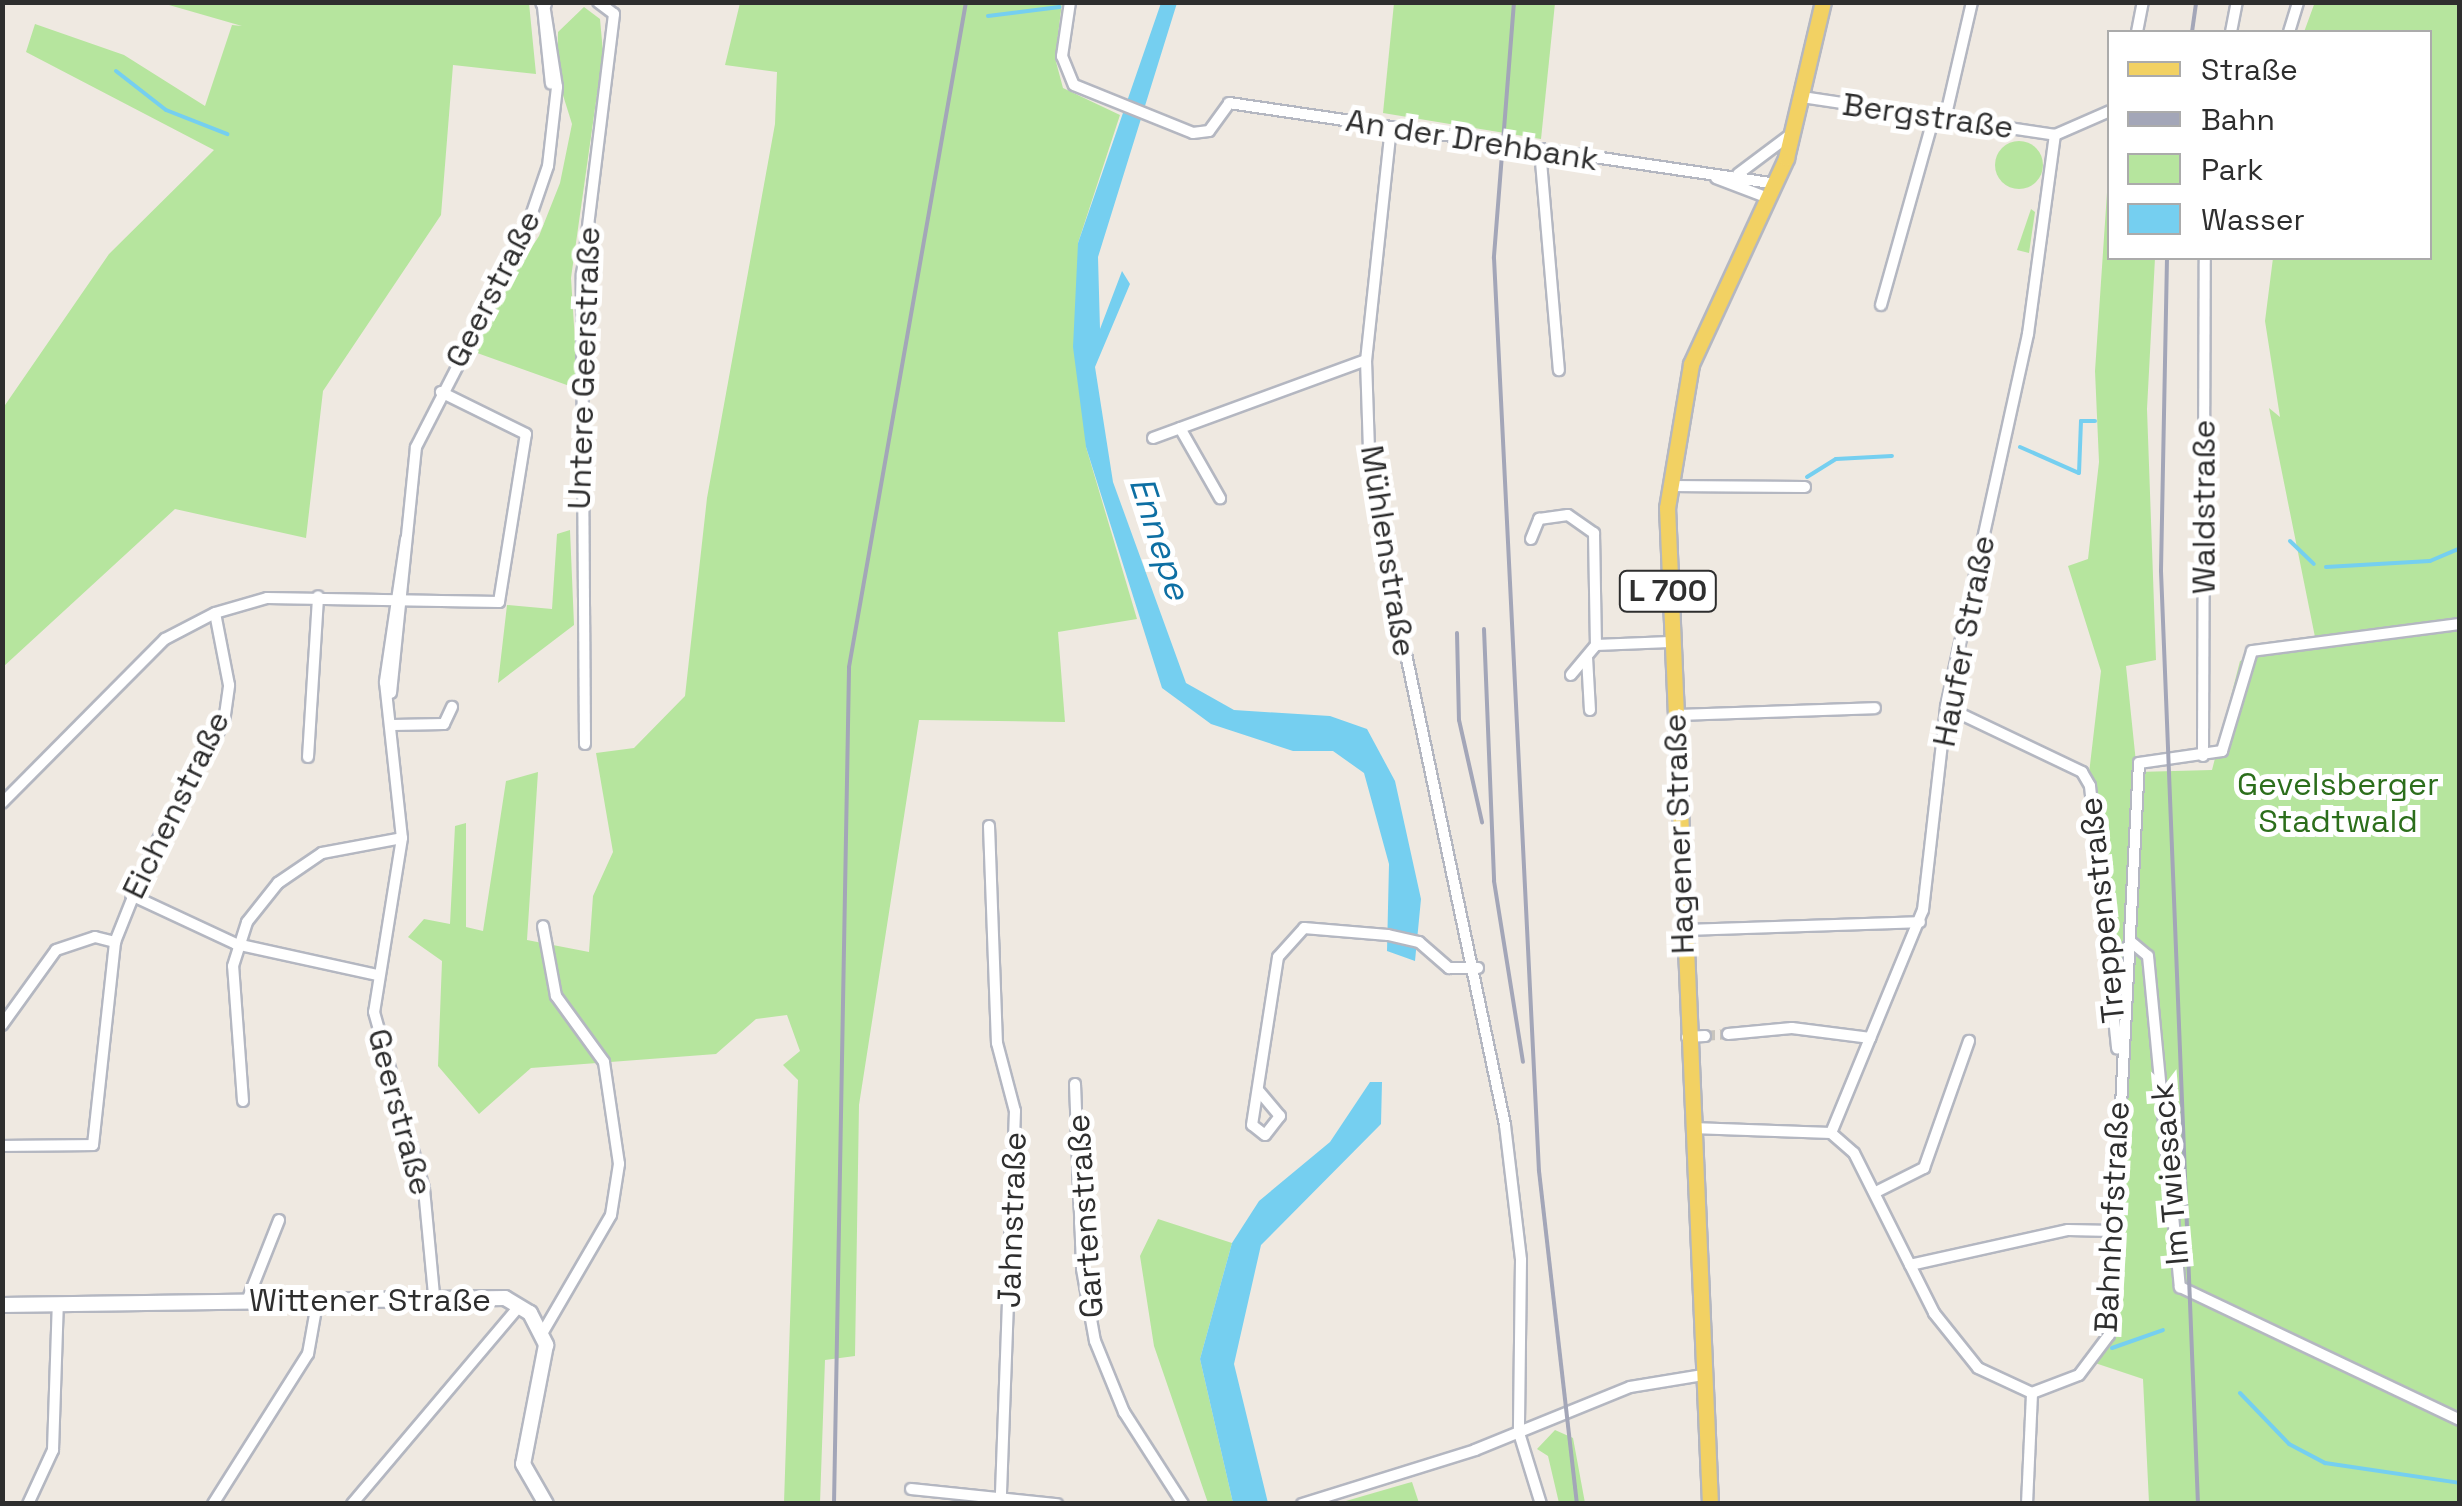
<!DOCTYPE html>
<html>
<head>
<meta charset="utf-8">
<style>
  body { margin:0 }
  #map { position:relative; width:2462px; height:1506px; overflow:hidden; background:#efe9e1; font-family:"Space Grotesk",sans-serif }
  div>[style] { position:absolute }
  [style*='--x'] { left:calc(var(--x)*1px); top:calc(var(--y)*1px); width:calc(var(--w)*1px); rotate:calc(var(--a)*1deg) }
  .green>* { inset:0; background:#b6e59e }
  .round { border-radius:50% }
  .water>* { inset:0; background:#75cff0 }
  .stream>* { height:4px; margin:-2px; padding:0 2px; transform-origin:2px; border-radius:2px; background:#75cff0 }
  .street-tunnel>* { height:10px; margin-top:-5px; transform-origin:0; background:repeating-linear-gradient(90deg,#c8c4bd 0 10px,transparent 0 15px) }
  .roads { filter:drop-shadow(2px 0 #b4b7c1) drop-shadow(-2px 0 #b4b7c1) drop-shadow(0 2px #b4b7c1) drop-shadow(0 -2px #b4b7c1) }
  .street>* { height:10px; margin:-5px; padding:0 5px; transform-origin:5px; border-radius:5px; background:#fff }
  .secondary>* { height:14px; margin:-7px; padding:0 7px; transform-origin:7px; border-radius:7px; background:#fff }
  .primary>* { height:15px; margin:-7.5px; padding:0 7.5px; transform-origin:7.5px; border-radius:7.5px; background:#f2d163 }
  .rail>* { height:4px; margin:-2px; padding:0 2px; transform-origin:2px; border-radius:2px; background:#a3a6b8 }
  span { translate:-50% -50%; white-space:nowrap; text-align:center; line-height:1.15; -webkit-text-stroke:10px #fff; paint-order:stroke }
  .shield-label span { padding:2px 8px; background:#fff; border:2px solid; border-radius:8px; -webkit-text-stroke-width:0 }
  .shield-label { font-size:30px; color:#2e2e2e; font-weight:700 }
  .street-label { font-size:32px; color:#2e2e2e }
  .park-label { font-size:32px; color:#2c6e1b }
  .water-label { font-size:35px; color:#0d6fa3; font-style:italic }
  .frame { position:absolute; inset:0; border:5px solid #2e2e2e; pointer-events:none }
  .legend { position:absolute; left:2107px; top:30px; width:325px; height:230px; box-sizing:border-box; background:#fff; border:2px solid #ababab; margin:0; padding:12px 18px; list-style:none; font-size:30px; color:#2e2e2e }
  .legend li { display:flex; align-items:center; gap:20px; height:50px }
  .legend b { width:50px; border:2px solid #ababab }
</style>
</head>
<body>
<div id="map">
  <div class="green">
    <div style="clip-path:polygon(2315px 2px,2459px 3px,2459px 1503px,2149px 1503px,2143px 1379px,2095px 1363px,2104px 1349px,2120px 1080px,2088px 782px,2101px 671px,2068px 566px,2088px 559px,2099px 462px,2095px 371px,2109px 163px,2110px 258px,2155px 258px,2147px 409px,2156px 660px,2126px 666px,2137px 772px,2212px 770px,2240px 661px,2315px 637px,2269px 408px,2280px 417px,2265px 321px,2273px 258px,2430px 258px,2430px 32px,2304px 32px)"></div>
    <div style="clip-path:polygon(162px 3px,529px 3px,536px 74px,453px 65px,441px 215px,323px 391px,306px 538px,175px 509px,3px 667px,3px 408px,109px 254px,214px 150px,26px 52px,35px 24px,124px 55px,205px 106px,232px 25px,242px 26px)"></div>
    <div style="clip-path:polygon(740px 3px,1062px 3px,1055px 58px,1063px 88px,1120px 115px,1078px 243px,1086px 447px,1137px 619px,1058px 632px,1065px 722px,919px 720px,859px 1105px,855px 1356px,825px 1360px,820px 1503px,784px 1503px,798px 1080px,783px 1065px,800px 1051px,787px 1015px,756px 1019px,716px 1054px,531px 1068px,479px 1114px,438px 1066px,442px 961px,408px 937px,424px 919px,450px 924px,455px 826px,466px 823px,466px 927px,483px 931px,506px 781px,538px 772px,527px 940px,589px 952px,593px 896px,613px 852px,596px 753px,634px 748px,685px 696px,707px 498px,775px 124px,777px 72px,725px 65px)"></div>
    <div style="clip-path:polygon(1394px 3px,1555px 3px,1541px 139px,1383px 113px)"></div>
    <div style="clip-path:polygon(584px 7px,600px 19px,603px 52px,571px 278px,578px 389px,466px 349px,539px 236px,560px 183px,572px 124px,557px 76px,558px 32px)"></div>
    <div class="round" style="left:1995px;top:141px;width:48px;height:48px"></div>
    <div style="clip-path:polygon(2031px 209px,2035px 212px,2029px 253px,2017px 250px)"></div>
    <div style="clip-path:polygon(570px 530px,574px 625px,498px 683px,507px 605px,552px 609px,557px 534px)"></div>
    <div style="clip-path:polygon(1158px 1219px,1232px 1243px,1200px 1359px,1233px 1503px,1208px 1503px,1154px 1346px,1140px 1256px)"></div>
    <div style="clip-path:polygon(1555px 1430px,1573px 1438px,1585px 1503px,1559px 1503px,1548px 1456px,1537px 1449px)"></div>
    <div style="clip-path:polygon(1412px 1482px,1419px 1503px,1339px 1503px,1408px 1483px)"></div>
  </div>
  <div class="water">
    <div style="clip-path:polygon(1161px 3px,1177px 3px,1098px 257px,1100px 329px,1122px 271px,1130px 284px,1095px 367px,1113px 482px,1186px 683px,1234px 710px,1330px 716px,1367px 729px,1395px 781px,1421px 899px,1415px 961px,1387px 951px,1389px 864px,1364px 773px,1333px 751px,1293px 751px,1211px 724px,1162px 688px,1086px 447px,1073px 347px,1078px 243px)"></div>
    <div style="clip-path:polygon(1370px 1082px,1382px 1082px,1381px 1124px,1261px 1245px,1234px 1364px,1268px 1503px,1233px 1503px,1200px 1359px,1232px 1243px,1259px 1201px,1330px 1142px)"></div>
  </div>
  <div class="stream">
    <div style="--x:988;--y:16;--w:72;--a:-7.2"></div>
    <div style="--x:116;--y:71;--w:63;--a:38"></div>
    <div style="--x:166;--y:110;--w:66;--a:21.5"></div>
    <div style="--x:2020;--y:447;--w:64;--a:23.8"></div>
    <div style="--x:2079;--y:473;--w:52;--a:-87.8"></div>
    <div style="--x:2081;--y:421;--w:14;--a:0"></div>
    <div style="--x:1807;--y:477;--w:34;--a:-32"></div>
    <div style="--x:1836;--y:459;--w:56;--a:-3.1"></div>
    <div style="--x:2290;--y:541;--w:33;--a:44"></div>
    <div style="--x:2326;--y:567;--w:104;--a:-3.3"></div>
    <div style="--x:2430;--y:561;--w:33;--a:-23"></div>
    <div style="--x:2112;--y:1348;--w:54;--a:-19.4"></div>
    <div style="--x:2240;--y:1393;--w:71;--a:46.1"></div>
    <div style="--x:2289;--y:1444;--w:41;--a:27.8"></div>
    <div style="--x:2325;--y:1463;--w:136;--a:8.4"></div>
  </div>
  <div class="street-tunnel">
    <div style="--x:1705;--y:1036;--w:23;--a:-5"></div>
  </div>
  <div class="roads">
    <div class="street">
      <div style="--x:1070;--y:2;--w:55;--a:98.4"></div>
      <div style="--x:1062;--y:56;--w:31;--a:68"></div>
      <div style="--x:1074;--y:85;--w:128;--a:22"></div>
      <div style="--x:1193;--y:133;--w:16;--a:-7"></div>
      <div style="--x:1209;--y:131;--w:34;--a:-54"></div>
      <div style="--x:1229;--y:103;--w:547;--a:8.41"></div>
      <div style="--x:543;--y:7;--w:77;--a:84.1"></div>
      <div style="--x:2137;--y:32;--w:31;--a:-79"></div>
      <div style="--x:2231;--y:32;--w:31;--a:-79"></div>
      <div style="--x:2289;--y:32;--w:31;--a:-73"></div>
      <div style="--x:1802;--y:97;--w:256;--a:8.5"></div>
      <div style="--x:1945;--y:119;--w:120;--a:-77"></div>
      <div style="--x:1391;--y:127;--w:234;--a:96.1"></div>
      <div style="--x:1366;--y:360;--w:123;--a:88.1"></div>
      <div style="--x:1370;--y:483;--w:656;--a:78.12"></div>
      <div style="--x:1505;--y:1125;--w:136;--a:83.2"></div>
      <div style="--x:1521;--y:1260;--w:173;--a:90.7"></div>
      <div style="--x:1519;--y:1433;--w:74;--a:72.8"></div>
      <div style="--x:2055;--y:135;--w:60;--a:-23.6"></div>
      <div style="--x:1540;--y:150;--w:221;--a:85.1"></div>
      <div style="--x:1738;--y:174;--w:65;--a:-36.9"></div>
      <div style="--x:1716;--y:178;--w:50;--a:21"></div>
      <div style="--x:1881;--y:305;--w:195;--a:-74.3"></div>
      <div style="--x:1180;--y:428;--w:81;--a:60.3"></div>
      <div style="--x:1153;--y:438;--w:227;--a:-20.1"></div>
      <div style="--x:1669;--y:486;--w:136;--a:0.4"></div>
      <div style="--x:406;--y:539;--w:145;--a:98.4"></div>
      <div style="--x:385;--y:682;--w:157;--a:83.8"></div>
      <div style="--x:402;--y:838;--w:176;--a:99.1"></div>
      <div style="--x:374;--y:1012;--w:184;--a:74.2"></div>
      <div style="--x:424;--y:1189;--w:105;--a:84.6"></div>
      <div style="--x:1531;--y:539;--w:22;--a:-68"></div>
      <div style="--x:1539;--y:519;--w:29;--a:-8"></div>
      <div style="--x:1568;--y:515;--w:32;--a:35"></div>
      <div style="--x:1594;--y:533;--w:112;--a:89"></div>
      <div style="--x:1596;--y:645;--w:39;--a:130"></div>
      <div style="--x:1596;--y:645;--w:74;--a:-2.3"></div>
      <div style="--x:1587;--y:657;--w:53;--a:86.8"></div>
      <div style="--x:391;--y:693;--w:247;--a:-84.2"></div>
      <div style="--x:416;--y:447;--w:234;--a:-62.8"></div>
      <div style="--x:523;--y:239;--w:77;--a:-71.1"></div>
      <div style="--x:548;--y:166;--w:80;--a:-83.5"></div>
      <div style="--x:557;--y:87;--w:84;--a:-98.9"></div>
      <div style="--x:1946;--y:707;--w:151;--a:25.5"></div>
      <div style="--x:2082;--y:772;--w:16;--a:60"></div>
      <div style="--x:2090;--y:786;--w:264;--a:84.1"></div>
      <div style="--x:1676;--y:715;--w:199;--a:-2"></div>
      <div style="--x:393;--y:725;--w:51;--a:-1.1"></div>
      <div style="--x:444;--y:724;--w:19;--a:-65"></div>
      <div style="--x:585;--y:744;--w:469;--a:-90.4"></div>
      <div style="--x:582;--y:275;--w:263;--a:-83"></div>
      <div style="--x:614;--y:14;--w:20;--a:-143"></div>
      <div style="--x:2203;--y:756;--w:498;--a:-89.8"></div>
      <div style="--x:308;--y:757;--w:161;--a:-86.4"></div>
      <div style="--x:2;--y:803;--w:231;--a:-45.2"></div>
      <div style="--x:165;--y:639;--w:56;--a:-27.5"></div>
      <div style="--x:215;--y:613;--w:54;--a:-16.1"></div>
      <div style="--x:267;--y:598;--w:232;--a:1"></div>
      <div style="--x:499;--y:602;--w:170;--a:-80.9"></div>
      <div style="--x:526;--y:434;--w:95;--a:-153.7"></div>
      <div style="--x:989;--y:826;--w:217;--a:87.9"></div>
      <div style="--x:997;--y:1043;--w:70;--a:75.2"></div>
      <div style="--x:1015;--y:1111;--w:385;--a:92.1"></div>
      <div style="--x:131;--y:895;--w:116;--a:25"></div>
      <div style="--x:236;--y:944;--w:144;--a:12.4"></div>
      <div style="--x:1683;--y:930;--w:237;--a:-1.9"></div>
      <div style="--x:2130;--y:941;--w:23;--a:40"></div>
      <div style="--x:2148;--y:956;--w:333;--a:84.5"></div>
      <div style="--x:2180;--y:1287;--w:310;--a:25.4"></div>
      <div style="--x:2;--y:1025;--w:92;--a:-54.2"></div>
      <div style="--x:56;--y:950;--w:41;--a:-18.4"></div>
      <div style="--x:95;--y:937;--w:21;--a:14"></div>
      <div style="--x:1728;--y:1034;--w:64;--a:-5.4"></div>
      <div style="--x:1792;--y:1028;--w:79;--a:7.3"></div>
      <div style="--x:1687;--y:1037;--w:18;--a:-3"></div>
      <div style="--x:1075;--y:1084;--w:185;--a:87.8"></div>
      <div style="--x:1082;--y:1269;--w:73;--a:79.8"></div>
      <div style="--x:1095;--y:1341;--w:77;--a:67.8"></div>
      <div style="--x:1124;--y:1412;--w:109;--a:57.3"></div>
      <div style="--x:1258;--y:1090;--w:34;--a:50"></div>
      <div style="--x:1280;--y:1116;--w:24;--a:128"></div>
      <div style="--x:1265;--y:1135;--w:16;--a:-142"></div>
      <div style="--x:1252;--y:1125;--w:170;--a:-81.2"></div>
      <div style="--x:1278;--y:957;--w:39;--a:-48"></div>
      <div style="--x:1304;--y:928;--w:84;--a:4.8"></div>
      <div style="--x:1388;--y:935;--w:32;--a:13"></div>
      <div style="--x:1419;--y:942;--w:40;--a:41"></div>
      <div style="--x:1449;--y:968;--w:29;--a:0"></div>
      <div style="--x:243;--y:1101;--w:135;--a:-94.2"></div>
      <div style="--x:233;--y:966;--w:46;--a:-72.3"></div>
      <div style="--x:247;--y:922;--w:50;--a:-51.5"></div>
      <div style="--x:278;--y:883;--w:53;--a:-34.3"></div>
      <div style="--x:322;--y:853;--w:81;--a:-10.6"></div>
      <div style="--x:1692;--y:1128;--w:139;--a:2.1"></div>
      <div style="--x:1831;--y:1133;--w:30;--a:41"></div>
      <div style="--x:1854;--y:1153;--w:179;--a:63.4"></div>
      <div style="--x:1934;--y:1313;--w:70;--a:51.3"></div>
      <div style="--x:1978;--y:1368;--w:60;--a:24.8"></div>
      <div style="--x:2032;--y:1393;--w:50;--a:-21"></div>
      <div style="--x:2079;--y:1375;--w:50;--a:-53.1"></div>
      <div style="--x:2109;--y:1335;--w:573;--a:-87"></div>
      <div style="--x:2139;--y:763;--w:84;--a:-8.2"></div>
      <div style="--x:2222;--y:751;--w:104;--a:-73.3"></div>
      <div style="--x:2252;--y:651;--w:210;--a:-7.4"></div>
      <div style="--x:1831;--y:1133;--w:241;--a:-67.6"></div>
      <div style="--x:1923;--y:910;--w:204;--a:-83.5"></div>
      <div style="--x:1946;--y:707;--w:382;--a:-77.6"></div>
      <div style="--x:2028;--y:334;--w:201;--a:-82.3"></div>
      <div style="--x:2;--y:1146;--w:91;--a:-0.6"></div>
      <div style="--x:93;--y:1145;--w:204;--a:-83.8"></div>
      <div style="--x:115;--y:942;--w:97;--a:-68.2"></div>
      <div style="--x:151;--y:852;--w:149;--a:-60.7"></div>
      <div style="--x:224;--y:722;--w:37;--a:-82"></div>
      <div style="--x:229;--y:685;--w:73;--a:-101"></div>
      <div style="--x:1876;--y:1192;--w:54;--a:-26.6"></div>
      <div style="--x:1924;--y:1168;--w:135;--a:-70.5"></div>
      <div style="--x:1910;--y:1265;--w:162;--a:-12.5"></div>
      <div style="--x:2068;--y:1230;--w:45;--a:1.3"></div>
      <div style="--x:247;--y:1301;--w:87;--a:-68.4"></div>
      <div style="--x:543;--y:1332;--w:135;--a:-59.8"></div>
      <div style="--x:611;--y:1215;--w:52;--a:-81.1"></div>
      <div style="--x:619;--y:1164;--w:103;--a:-98.4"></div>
      <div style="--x:604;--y:1062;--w:82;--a:-126"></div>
      <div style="--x:556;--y:996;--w:71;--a:-100.5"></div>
      <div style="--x:911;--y:1489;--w:147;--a:5.9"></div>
      <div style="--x:28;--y:1504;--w:60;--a:-65.2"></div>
      <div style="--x:53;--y:1450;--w:147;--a:-88.1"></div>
      <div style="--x:213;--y:1504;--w:178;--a:-57.7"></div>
      <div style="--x:308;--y:1354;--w:57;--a:-79.9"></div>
      <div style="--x:352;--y:1504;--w:260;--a:-49.8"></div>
      <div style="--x:1302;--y:1504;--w:181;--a:-17.3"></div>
      <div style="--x:1475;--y:1450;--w:167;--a:-22.1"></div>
      <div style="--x:1630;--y:1387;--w:74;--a:-9.3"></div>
      <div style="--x:2027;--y:1504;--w:111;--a:-87.4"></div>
    </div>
    <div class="secondary">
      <div style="--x:543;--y:2;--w:2;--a:63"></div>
      <div style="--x:2;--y:1305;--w:503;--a:-0.8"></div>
      <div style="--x:505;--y:1298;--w:29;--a:31"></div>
      <div style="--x:530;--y:1313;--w:36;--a:63"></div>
      <div style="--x:546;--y:1345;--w:121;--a:100.9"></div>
      <div style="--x:523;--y:1464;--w:46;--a:60.1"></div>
    </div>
    <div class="primary">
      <div style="--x:1710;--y:1504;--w:997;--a:-92.47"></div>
      <div style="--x:1667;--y:508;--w:146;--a:-80.5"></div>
      <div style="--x:1691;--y:364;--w:227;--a:-65.2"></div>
      <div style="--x:1786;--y:158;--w:160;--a:-76.7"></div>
    </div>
  </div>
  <div class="rail">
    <div style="--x:1514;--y:2;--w:257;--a:94.5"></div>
    <div style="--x:1494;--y:258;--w:914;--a:87.18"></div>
    <div style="--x:1539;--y:1171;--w:335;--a:83.5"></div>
    <div style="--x:2192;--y:32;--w:30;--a:-82"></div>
    <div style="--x:2167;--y:258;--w:313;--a:91.1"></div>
    <div style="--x:2161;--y:571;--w:934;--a:87.73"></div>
    <div style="--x:1484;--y:629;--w:252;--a:87.7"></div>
    <div style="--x:1494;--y:881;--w:183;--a:80.9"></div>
    <div style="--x:1457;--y:633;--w:87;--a:88.7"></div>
    <div style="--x:1459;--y:720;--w:105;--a:77.3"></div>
    <div style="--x:834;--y:1504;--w:837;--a:-88.97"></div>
    <div style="--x:849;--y:667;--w:675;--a:-80.02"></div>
  </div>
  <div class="shield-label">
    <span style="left:1668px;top:591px">L 700</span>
  </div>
  <div class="street-label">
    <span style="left:1928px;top:116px;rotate:8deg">Bergstraße</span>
    <span style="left:1472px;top:140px;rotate:9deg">An der Drehbank</span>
    <span style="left:493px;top:289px;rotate:-63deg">Geerstraße</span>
    <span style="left:584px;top:368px;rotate:-88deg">Untere Geerstraße</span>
    <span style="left:2204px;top:507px;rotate:-90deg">Waldstraße</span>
    <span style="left:1388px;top:551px;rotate:81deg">Mühlenstraße</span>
    <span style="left:1964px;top:641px;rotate:-79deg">Haufer Straße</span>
    <span style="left:176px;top:805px;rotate:-64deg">Eichenstraße</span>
    <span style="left:1679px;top:834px;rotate:-92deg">Hagener Straße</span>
    <span style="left:2102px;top:910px;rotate:-96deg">Treppenstraße</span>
    <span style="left:400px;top:1112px;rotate:75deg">Geerstraße</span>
    <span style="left:2170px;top:1174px;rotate:-95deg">Im Twiesack</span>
    <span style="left:1085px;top:1216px;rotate:-94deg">Gartenstraße</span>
    <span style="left:2112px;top:1217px;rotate:-87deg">Bahnhofstraße</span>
    <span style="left:1012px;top:1220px;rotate:-88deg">Jahnstraße</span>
    <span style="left:370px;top:1300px">Wittener Straße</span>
  </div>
  <div class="park-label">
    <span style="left:2338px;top:803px">Gevelsberger<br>Stadtwald</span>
  </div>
  <div class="water-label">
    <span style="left:1160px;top:538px;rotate:72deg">Ennepe</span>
  </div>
  <div class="frame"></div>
  <ul class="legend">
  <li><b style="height:12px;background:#f2d163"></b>Straße</li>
  <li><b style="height:12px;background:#a3a6b8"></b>Bahn</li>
  <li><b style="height:28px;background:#b6e59e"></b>Park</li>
  <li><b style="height:28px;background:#75cff0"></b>Wasser</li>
  </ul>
</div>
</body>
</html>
